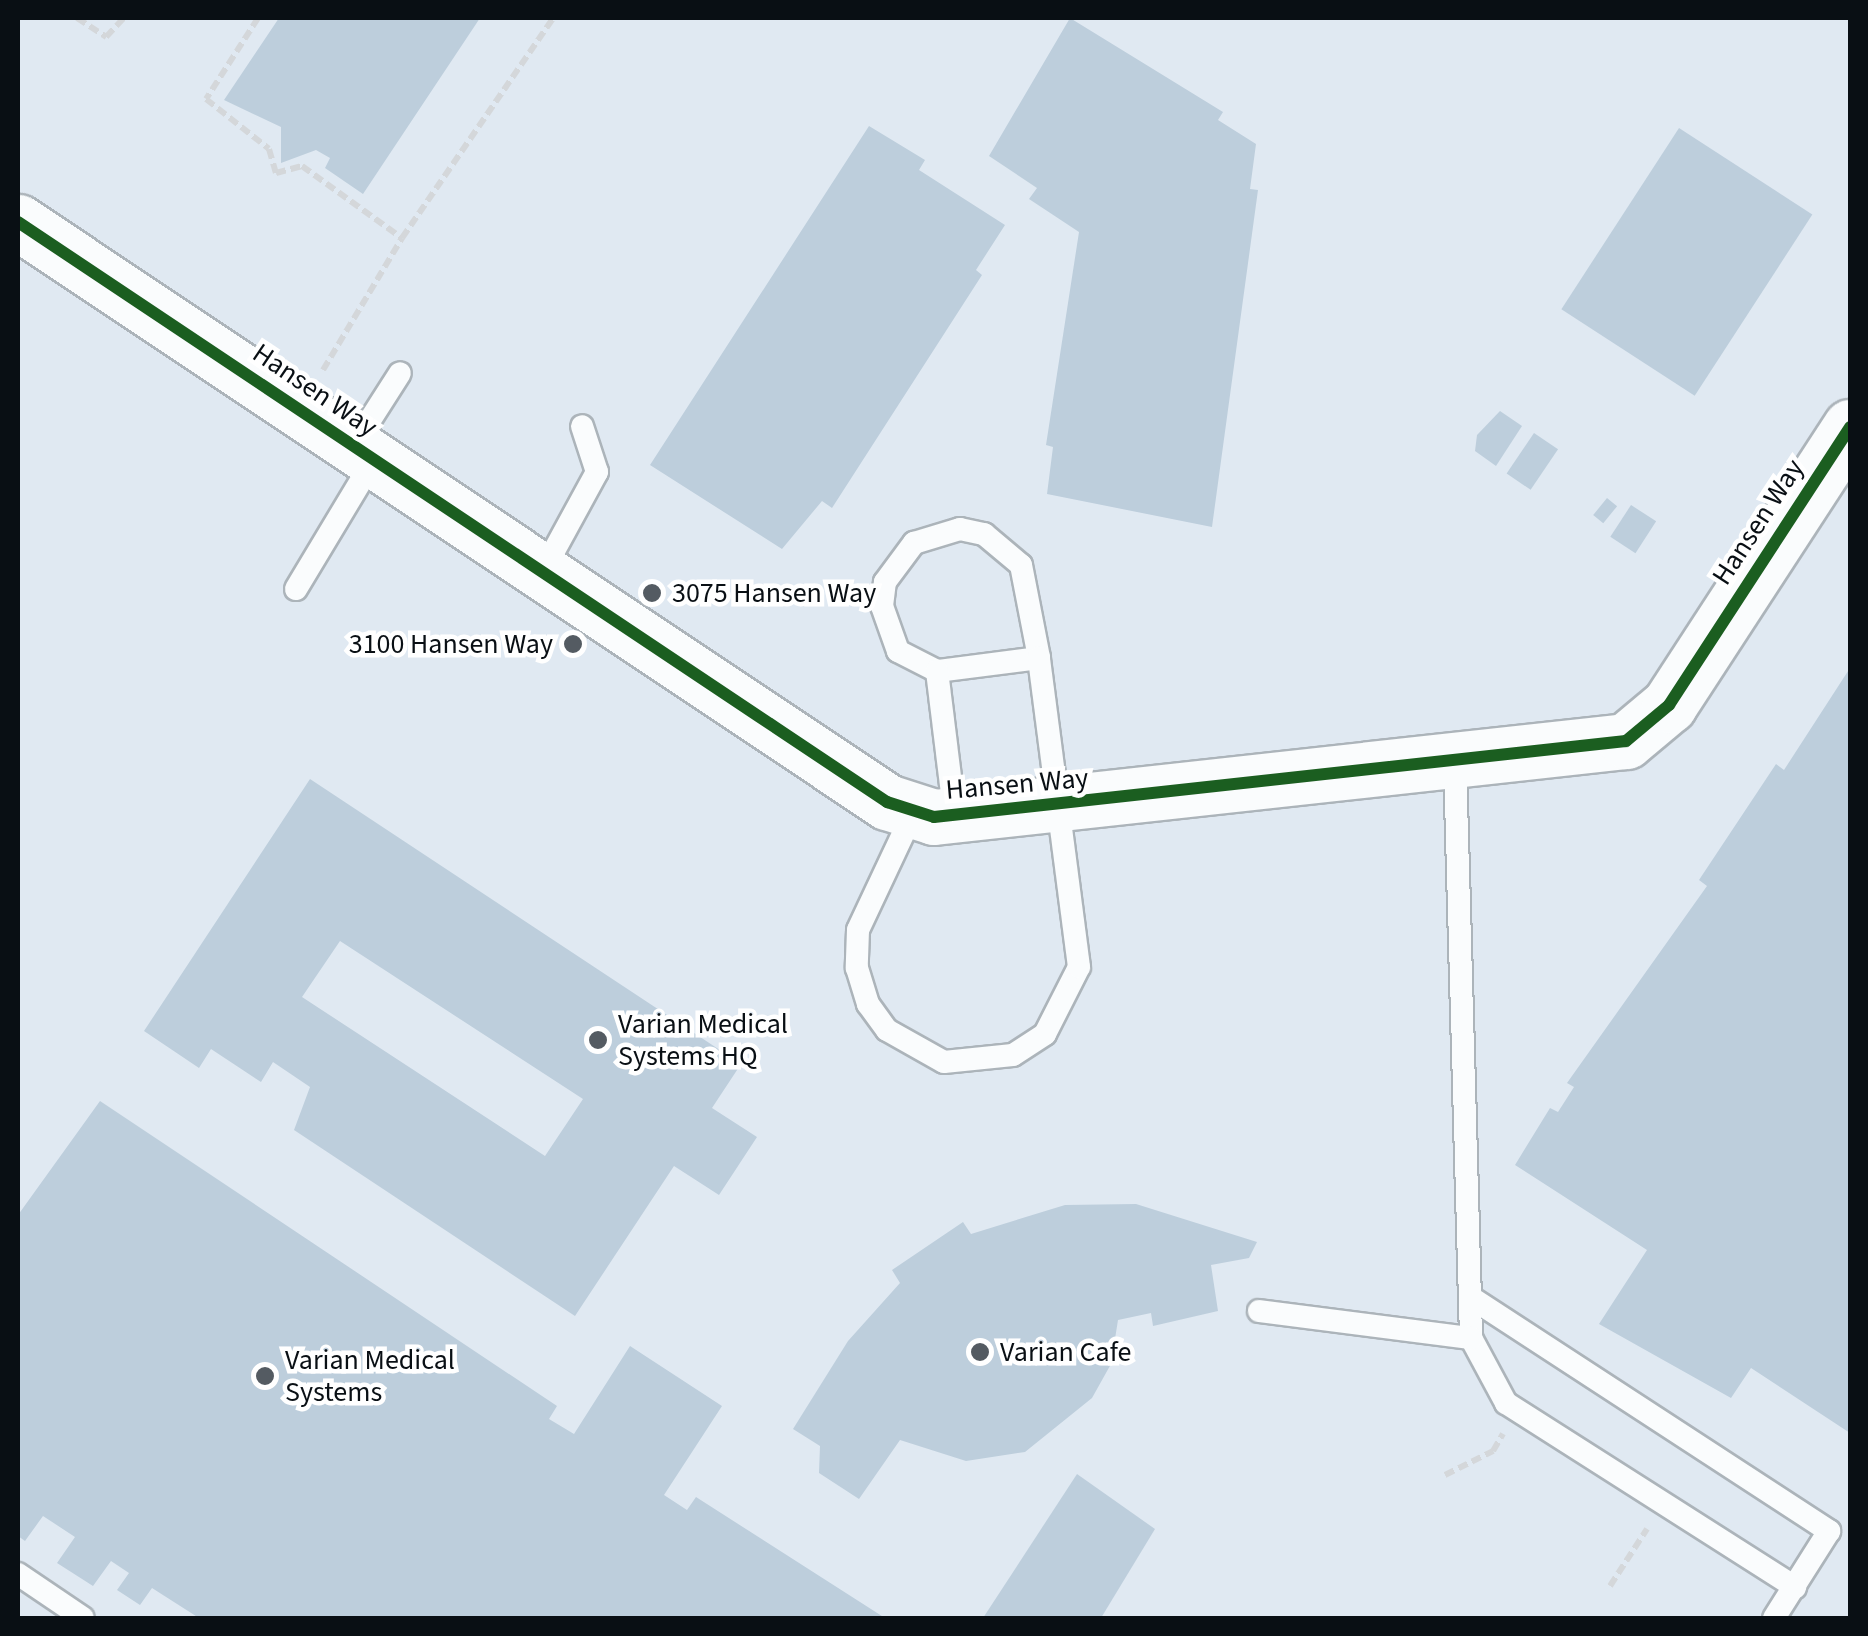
<!DOCTYPE html>
<html>
<head>
<meta charset="utf-8">
<style>
  body { margin:0 }
  #map { position:relative; width:1868px; height:1636px; overflow:hidden; background:#e0e9f2; font-family:"Source Sans 3",sans-serif }
  div>[style] { position:absolute }
  [style*='--x'] { left:calc(var(--x)*1px); top:calc(var(--y)*1px); width:calc(var(--w)*1px); rotate:calc(var(--a)*1deg) }
  .building>* { inset:0; background:#bdcedc; transform-origin:0 0 }
  .path>* { height:6px; margin-top:-3px; transform-origin:0; background:repeating-linear-gradient(90deg,#d4d7da 0 10px,transparent 0 15px) }
  .roads { filter:drop-shadow(2px 0 #acb4ba) drop-shadow(-2px 0 #acb4ba) drop-shadow(0 2px #acb4ba) drop-shadow(0 -2px #acb4ba) }
  .service>* { height:22px; margin:-11px; padding:0 11px; transform-origin:11px; border-radius:11px; background:#fafcfd }
  .tertiary>* { height:55px; margin:-27.5px; padding:0 27.5px; transform-origin:27.5px; border-radius:27.5px; background:#fafcfd }
  .cycleway>* { height:12px; margin:-6px; padding:0 6px; transform-origin:6px; border-radius:6px; background:#1b5e20 }
  .dots>* { width:28px; height:28px; translate:-50% -50%; box-sizing:border-box; border:5px solid #fff; border-radius:50% }
  span { translate:-50% -50%; white-space:nowrap; text-align:center; line-height:1.15; -webkit-text-stroke:9px #fff; paint-order:stroke }
  .street-label { font-size:28px; color:#090f14 }
  .poi-label { font-size:28px; color:#090f14 }
  .left { translate:0 -50%; text-align:left }
  .right { translate:-100% -50%; text-align:right }
  .frame { position:absolute; inset:0; border:20px solid #090f14; pointer-events:none }
</style>
</head>
<body>
<div id="map">
  <div class="building">
    <div style="clip-path:polygon(279px 18px,480px 18px,363px 194px,325px 168px,330px 158px,316px 150px,281px 163px,281px 127px,224px 100px)"></div>
    <div style="clip-path:polygon(1070px 18px,1223px 112px,1218px 120px,1256px 144px,1250px 189px,1258px 190px,1212px 527px,1047px 494px,1053px 447px,1046px 445px,1079px 232px,1029px 199px,1037px 188px,989px 156px)"></div>
    <div style="clip-path:polygon(869px 126px,925px 160px,919px 170px,1005px 225px,976px 270px,982px 275px,832px 508px,822px 501px,782px 549px,650px 465px)"></div>
    <div style="left:1679px;top:128px;width:159px;height:216px;rotate:33deg"></div>
    <div style="clip-path:polygon(1500px 411px,1522px 426px,1496px 466px,1475px 451px,1477px 435px)"></div>
    <div style="left:1534px;top:433px;width:29px;height:49px;rotate:34deg"></div>
    <div style="left:1607px;top:498px;width:13px;height:22px;rotate:39deg"></div>
    <div style="left:1631px;top:505px;width:30px;height:38px;rotate:33deg"></div>
    <div style="clip-path:polygon(1850px 668px,1850px 1433px,1751px 1368px,1731px 1398px,1599px 1324px,1647px 1250px,1515px 1165px,1550px 1108px,1558px 1112px,1574px 1087px,1567px 1083px,1707px 886px,1699px 880px,1776px 764px,1784px 770px)"></div>
    <div style="clip-path:polygon(evenodd,310px 779px,741px 1064px,712px 1108px,757px 1137px,719px 1195px,674px 1166px,575px 1316px,294px 1130px,310px 1087px,273px 1062px,261px 1082px,211px 1049px,199px 1068px,144px 1031px,310px 779px,340px 941px,583px 1099px,545px 1156px,302px 997px,340px 941px)"></div>
    <div style="clip-path:polygon(100px 1101px,557px 1406px,549px 1419px,574px 1434px,630px 1346px,722px 1406px,664px 1495px,687px 1510px,696px 1497px,885px 1618px,199px 1618px,152px 1588px,140px 1605px,117px 1590px,129px 1573px,111px 1561px,93px 1586px,57px 1563px,75px 1537px,43px 1516px,25px 1541px,18px 1536px,18px 1215px)"></div>
    <div style="clip-path:polygon(1136px 1204px,1257px 1242px,1249px 1258px,1211px 1265px,1218px 1311px,1153px 1326px,1151px 1313px,1118px 1320px,1111px 1364px,1092px 1398px,1025px 1452px,966px 1461px,900px 1440px,859px 1499px,819px 1473px,820px 1446px,793px 1429px,848px 1341px,900px 1283px,892px 1270px,963px 1222px,971px 1234px,1065px 1205px)"></div>
    <div style="clip-path:polygon(1077px 1474px,1155px 1529px,1101px 1618px,983px 1618px)"></div>
  </div>
  <div class="path">
    <div style="--x:77;--y:18;--w:35;--a:33"></div>
    <div style="--x:106;--y:37;--w:26;--a:-47"></div>
    <div style="--x:258;--y:18;--w:96;--a:122.7"></div>
    <div style="--x:206;--y:99;--w:80;--a:38.4"></div>
    <div style="--x:269;--y:149;--w:25;--a:74"></div>
    <div style="--x:276;--y:173;--w:27;--a:-15"></div>
    <div style="--x:302;--y:166;--w:123;--a:35.8"></div>
    <div style="--x:402;--y:238;--w:267;--a:-55.5"></div>
    <div style="--x:323;--y:370;--w:154;--a:-59.1"></div>
    <div style="--x:1445;--y:1475;--w:54;--a:-26.6"></div>
    <div style="--x:1493;--y:1451;--w:20;--a:-60"></div>
    <div style="--x:1610;--y:1586;--w:68;--a:-57"></div>
  </div>
  <div class="roads">
    <div class="service">
      <div style="--x:354;--y:445;--w:85;--a:-57.4"></div>
      <div style="--x:960;--y:529;--w:25;--a:12"></div>
      <div style="--x:984;--y:534;--w:48;--a:40"></div>
      <div style="--x:1021;--y:565;--w:95;--a:79"></div>
      <div style="--x:1039;--y:658;--w:103;--a:172.7"></div>
      <div style="--x:937;--y:671;--w:44;--a:-152.9"></div>
      <div style="--x:898;--y:651;--w:48;--a:-109.6"></div>
      <div style="--x:882;--y:606;--w:24;--a:-83"></div>
      <div style="--x:885;--y:582;--w:49;--a:-53.4"></div>
      <div style="--x:914;--y:543;--w:48;--a:-16.9"></div>
      <div style="--x:543;--y:571;--w:113;--a:-61.4"></div>
      <div style="--x:597;--y:472;--w:48;--a:-108.1"></div>
      <div style="--x:296;--y:589;--w:152;--a:-59"></div>
      <div style="--x:937;--y:671;--w:147;--a:83"></div>
      <div style="--x:1455;--y:764;--w:574;--a:88.4"></div>
      <div style="--x:1471;--y:1338;--w:74;--a:61.7"></div>
      <div style="--x:1506;--y:1403;--w:343;--a:32.5"></div>
      <div style="--x:913;--y:813;--w:129;--a:115.2"></div>
      <div style="--x:858;--y:930;--w:38;--a:92"></div>
      <div style="--x:857;--y:968;--w:38;--a:73"></div>
      <div style="--x:868;--y:1004;--w:32;--a:54"></div>
      <div style="--x:887;--y:1030;--w:65;--a:29.3"></div>
      <div style="--x:944;--y:1062;--w:69;--a:-5.8"></div>
      <div style="--x:1013;--y:1055;--w:38;--a:-33"></div>
      <div style="--x:1045;--y:1034;--w:75;--a:-63.1"></div>
      <div style="--x:1079;--y:967;--w:312;--a:-97.4"></div>
      <div style="--x:1470;--y:1297;--w:429;--a:33.1"></div>
      <div style="--x:1829;--y:1531;--w:103;--a:122.3"></div>
      <div style="--x:1259;--y:1311;--w:214;--a:7.3"></div>
      <div style="--x:18;--y:1574;--w:78;--a:34.1"></div>
    </div>
    <div class="tertiary">
      <div style="--x:18;--y:222;--w:1045;--a:33.72"></div>
      <div style="--x:887;--y:802;--w:49;--a:17.7"></div>
      <div style="--x:934;--y:817;--w:696;--a:-6.27"></div>
      <div style="--x:1626;--y:741;--w:56;--a:-39.9"></div>
      <div style="--x:1669;--y:705;--w:332;--a:-56.9"></div>
    </div>
  </div>
  <div class="cycleway">
    <div style="--x:18;--y:222;--w:1045;--a:33.72"></div>
    <div style="--x:887;--y:802;--w:49;--a:17.7"></div>
    <div style="--x:934;--y:817;--w:696;--a:-6.27"></div>
    <div style="--x:1626;--y:741;--w:56;--a:-39.9"></div>
    <div style="--x:1669;--y:705;--w:332;--a:-56.9"></div>
  </div>
  <div class="dots">
    <div style="left:652px;top:593px;background:#545b62"></div>
    <div style="left:573px;top:644px;background:#545b62"></div>
    <div style="left:598px;top:1040px;background:#545b62"></div>
    <div style="left:980px;top:1352px;background:#545b62"></div>
    <div style="left:265px;top:1376px;background:#545b62"></div>
  </div>
  <div class="street-label">
    <span style="left:315px;top:390px;rotate:34deg">Hansen Way</span>
    <span style="left:1758px;top:522px;rotate:-57deg">Hansen Way</span>
    <span style="left:1017px;top:784px;rotate:-5deg">Hansen Way</span>
  </div>
  <div class="poi-label">
    <span class="left" style="left:672px;top:593px">3075 Hansen Way</span>
    <span class="right" style="left:553px;top:644px">3100 Hansen Way</span>
    <span class="left" style="left:618px;top:1040px">Varian Medical<br>Systems HQ</span>
    <span class="left" style="left:1000px;top:1352px">Varian Cafe</span>
    <span class="left" style="left:285px;top:1376px">Varian Medical<br>Systems</span>
  </div>
  <div class="frame"></div>
</div>
</body>
</html>
